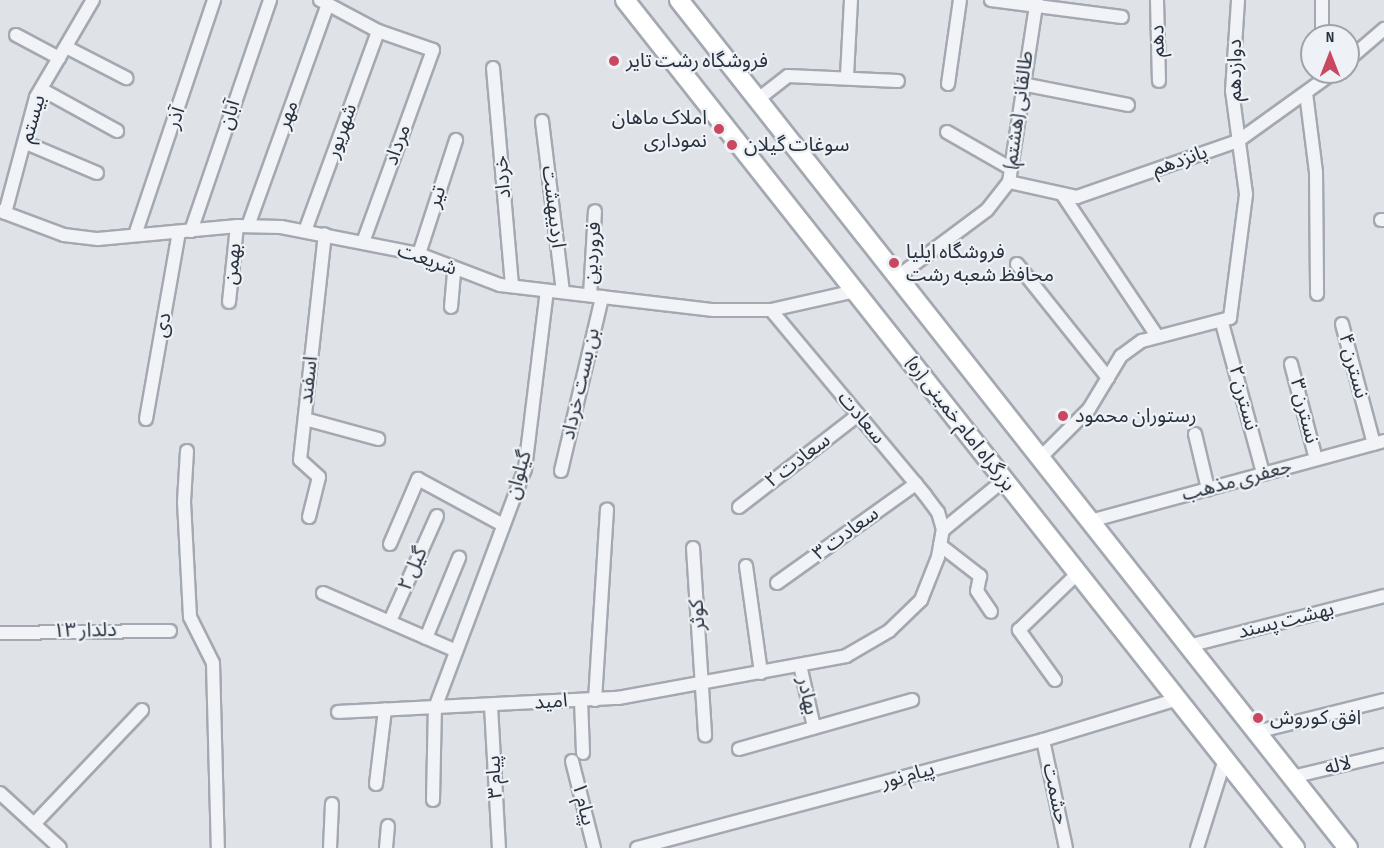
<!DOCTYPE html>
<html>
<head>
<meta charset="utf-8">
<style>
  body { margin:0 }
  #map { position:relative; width:1384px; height:848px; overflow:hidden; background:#dfe2e7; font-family:"Sofia Sans Condensed","Noto Sans Arabic",sans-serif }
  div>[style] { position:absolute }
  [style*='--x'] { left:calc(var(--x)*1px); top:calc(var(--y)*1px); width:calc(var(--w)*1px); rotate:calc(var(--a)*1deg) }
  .roads { filter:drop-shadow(2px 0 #a4a9b1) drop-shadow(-2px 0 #a4a9b1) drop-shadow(0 2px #a4a9b1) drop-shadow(0 -2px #a4a9b1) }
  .minor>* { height:12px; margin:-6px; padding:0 6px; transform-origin:6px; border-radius:6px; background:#f1f3f6 }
  .highway>* { height:18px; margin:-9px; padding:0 9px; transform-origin:9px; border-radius:9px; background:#fff }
  .dots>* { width:16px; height:16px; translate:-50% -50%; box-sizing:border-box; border:3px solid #eef1f5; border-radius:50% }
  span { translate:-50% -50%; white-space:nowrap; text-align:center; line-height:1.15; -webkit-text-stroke:4.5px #eef1f5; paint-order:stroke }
  .street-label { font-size:20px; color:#28313e }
  .poi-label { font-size:20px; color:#28313e }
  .left { translate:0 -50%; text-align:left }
  .right { translate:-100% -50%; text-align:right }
  .north { position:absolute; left:1300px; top:24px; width:60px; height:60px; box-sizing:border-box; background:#eef1f5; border:2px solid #9fa4ac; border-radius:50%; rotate:0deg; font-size:16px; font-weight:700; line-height:24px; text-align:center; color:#28313e }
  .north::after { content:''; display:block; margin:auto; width:21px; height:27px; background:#c9475f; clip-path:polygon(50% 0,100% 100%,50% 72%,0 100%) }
</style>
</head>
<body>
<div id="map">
  <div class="roads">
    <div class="minor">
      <div style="--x:320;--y:0;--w:66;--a:28.1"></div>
      <div style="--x:378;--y:31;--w:58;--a:19.1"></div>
      <div style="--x:433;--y:50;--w:202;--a:110"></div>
      <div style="--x:991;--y:0;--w:132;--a:7.4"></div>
      <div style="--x:1157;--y:0;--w:81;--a:88.6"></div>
      <div style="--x:16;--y:35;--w:49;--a:28.1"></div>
      <div style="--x:1322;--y:36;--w:36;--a:-90"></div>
      <div style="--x:66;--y:47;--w:68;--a:27.3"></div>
      <div style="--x:1348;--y:60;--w:48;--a:-40.7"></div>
      <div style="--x:493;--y:68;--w:219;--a:85"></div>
      <div style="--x:847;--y:76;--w:76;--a:-87"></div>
      <div style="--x:948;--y:84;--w:85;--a:-81.9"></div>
      <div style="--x:1022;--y:84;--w:108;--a:11.2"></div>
      <div style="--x:41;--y:89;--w:87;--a:28.9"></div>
      <div style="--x:1306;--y:93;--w:80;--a:82.8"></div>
      <div style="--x:1316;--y:172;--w:122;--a:89.5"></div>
      <div style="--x:757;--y:100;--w:39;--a:-38"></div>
      <div style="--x:788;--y:76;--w:110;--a:2.6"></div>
      <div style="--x:542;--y:121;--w:172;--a:83"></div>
      <div style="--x:947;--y:132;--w:73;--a:29.7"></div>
      <div style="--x:26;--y:143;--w:77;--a:22.9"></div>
      <div style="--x:1009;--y:182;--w:70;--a:12.4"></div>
      <div style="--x:1077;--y:197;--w:170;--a:-19.2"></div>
      <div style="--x:1238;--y:141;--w:118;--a:-35.7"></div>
      <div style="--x:1062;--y:194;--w:171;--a:56.2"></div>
      <div style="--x:0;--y:211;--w:68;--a:20.6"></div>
      <div style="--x:64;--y:235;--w:34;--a:7"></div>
      <div style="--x:98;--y:239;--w:140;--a:-5.3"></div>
      <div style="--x:237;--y:226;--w:44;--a:1.3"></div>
      <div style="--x:281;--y:227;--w:141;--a:11.1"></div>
      <div style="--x:419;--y:254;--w:87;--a:20.9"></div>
      <div style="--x:500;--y:285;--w:215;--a:6.7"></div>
      <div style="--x:714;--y:310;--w:57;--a:0"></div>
      <div style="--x:771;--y:310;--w:86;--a:-12.7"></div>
      <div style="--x:5;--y:213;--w:120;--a:-75"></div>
      <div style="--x:36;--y:97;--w:113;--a:-59.6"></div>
      <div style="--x:1381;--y:220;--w:3;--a:0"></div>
      <div style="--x:248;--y:226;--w:236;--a:-70.2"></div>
      <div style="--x:191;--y:231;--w:244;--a:-71.1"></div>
      <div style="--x:305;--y:231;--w:213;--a:-69.9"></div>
      <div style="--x:135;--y:235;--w:248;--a:-71.4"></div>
      <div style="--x:419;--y:254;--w:120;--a:-72"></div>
      <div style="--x:1017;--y:264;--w:146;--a:51.4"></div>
      <div style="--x:897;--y:277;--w:112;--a:-36.7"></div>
      <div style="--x:987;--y:210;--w:36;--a:-52"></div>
      <div style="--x:1009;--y:182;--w:184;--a:-81.3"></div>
      <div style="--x:590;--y:295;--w:84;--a:-86.6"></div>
      <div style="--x:229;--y:302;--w:76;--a:-84"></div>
      <div style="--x:451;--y:307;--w:38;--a:-85"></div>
      <div style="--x:771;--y:310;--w:241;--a:50.2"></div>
      <div style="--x:925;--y:495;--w:21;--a:53"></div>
      <div style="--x:938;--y:512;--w:19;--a:74"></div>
      <div style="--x:1222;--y:323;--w:156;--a:74.7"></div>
      <div style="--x:1342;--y:324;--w:124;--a:75.1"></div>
      <div style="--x:1291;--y:364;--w:98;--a:75.3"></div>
      <div style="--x:146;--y:419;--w:190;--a:-80"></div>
      <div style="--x:305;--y:419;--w:76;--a:15.3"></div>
      <div style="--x:1195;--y:434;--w:57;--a:76.7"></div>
      <div style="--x:187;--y:451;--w:51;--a:93.4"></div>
      <div style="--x:184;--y:502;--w:115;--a:87"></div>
      <div style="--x:190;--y:617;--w:51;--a:63.4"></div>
      <div style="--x:213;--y:663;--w:185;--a:88.5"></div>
      <div style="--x:1040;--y:458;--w:69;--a:-45"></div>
      <div style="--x:1089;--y:409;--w:62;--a:-58.9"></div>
      <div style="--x:1121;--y:356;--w:26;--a:-36"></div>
      <div style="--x:1142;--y:341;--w:91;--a:-14.6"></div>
      <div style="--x:1230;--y:318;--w:125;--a:-82.6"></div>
      <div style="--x:1246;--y:194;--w:104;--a:-97.7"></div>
      <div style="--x:1232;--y:91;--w:91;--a:-86.2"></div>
      <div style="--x:561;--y:471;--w:179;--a:-76.7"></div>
      <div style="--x:739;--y:507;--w:150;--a:-37.7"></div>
      <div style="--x:309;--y:517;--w:41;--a:-76"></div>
      <div style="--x:319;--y:477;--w:25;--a:-138"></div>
      <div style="--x:300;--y:460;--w:227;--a:-83.7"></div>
      <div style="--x:1090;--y:521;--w:305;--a:-15.2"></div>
      <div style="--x:390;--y:544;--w:71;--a:-66.7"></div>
      <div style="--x:418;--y:479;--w:97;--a:28.4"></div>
      <div style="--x:940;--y:545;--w:51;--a:37.8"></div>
      <div style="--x:980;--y:576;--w:15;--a:101"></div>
      <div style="--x:977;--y:591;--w:25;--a:56"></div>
      <div style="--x:693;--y:548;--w:188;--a:86.3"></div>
      <div style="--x:746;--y:566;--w:108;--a:82"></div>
      <div style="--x:777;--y:583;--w:171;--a:-35.5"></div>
      <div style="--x:323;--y:593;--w:143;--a:23.5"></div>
      <div style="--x:390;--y:621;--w:115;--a:-65.9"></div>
      <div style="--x:0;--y:633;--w:170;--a:-0.7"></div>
      <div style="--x:426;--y:638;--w:87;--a:-67.6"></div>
      <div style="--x:1188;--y:646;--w:202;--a:-14.3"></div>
      <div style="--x:800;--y:665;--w:64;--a:77.3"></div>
      <div style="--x:1055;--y:680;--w:62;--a:-125.8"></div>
      <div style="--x:1019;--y:630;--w:82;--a:-44"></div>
      <div style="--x:581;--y:700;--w:53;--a:87.8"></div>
      <div style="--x:595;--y:700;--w:191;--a:-86.4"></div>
      <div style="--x:491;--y:706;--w:142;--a:86.8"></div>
      <div style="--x:338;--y:712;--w:280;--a:-2.9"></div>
      <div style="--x:618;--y:698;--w:232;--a:-10.4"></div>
      <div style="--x:846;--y:656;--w:50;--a:-30.2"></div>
      <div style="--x:889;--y:631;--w:45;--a:-44.1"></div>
      <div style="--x:921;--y:600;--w:46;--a:-68.4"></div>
      <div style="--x:938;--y:557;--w:27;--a:-80"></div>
      <div style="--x:943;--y:530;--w:79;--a:-39.3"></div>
      <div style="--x:1256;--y:732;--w:132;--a:-14"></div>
      <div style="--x:1043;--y:740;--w:110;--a:78"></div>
      <div style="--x:739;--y:749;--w:180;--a:-15.8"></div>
      <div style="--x:572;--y:761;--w:90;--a:75.8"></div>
      <div style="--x:1292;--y:777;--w:95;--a:-13.4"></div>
      <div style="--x:376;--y:784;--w:75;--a:-83.1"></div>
      <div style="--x:0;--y:793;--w:81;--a:42.5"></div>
      <div style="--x:433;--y:800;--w:92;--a:-88.8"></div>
      <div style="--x:435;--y:708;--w:255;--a:-69.4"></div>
      <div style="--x:525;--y:469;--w:179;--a:-83"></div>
      <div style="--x:34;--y:824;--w:157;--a:-46.5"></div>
      <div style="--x:330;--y:848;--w:44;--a:-87.4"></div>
      <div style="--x:386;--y:848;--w:22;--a:-85"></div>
      <div style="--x:637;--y:848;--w:420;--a:-14.9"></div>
      <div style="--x:1043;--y:740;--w:141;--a:-16.9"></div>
      <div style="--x:1197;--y:848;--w:93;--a:-72.5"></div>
    </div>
    <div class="highway">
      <div style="--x:625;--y:0;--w:1081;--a:51.69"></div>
      <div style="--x:679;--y:0;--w:1080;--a:51.73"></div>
    </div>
  </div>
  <div class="dots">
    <div style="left:614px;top:61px;background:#c9475f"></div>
    <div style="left:719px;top:129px;background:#c9475f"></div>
    <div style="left:732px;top:145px;background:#c9475f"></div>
    <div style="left:894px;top:263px;background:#c9475f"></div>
    <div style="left:1063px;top:416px;background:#c9475f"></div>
    <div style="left:1258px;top:718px;background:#c9475f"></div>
  </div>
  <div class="street-label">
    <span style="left:1158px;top:41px;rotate:-91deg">دهم</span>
    <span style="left:1235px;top:70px;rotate:-90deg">دوازدهم</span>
    <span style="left:1019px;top:110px;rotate:-82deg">طالقانی (هشتم)</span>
    <span style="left:230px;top:115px;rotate:-72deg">آبان</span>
    <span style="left:288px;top:115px;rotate:-70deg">مهر</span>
    <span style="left:176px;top:118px;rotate:-71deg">آذر</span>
    <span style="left:33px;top:119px;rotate:-74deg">بیستم</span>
    <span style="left:342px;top:131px;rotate:-70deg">شهریور</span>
    <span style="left:398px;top:145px;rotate:-70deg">مرداد</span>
    <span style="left:1180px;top:161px;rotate:-19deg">پانزدهم</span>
    <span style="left:503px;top:177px;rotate:-95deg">خرداد</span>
    <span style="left:437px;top:197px;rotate:-72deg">تیر</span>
    <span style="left:553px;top:207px;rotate:83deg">اردیبهشت</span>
    <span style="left:593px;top:253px;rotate:-87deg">فروردین</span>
    <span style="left:427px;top:260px;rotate:19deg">شریعت</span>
    <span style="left:233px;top:264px;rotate:-84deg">بهمن</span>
    <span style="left:163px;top:325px;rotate:-80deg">دی</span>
    <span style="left:1353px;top:366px;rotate:75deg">نسترن ۴</span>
    <span style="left:309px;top:380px;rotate:-84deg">اسفند</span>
    <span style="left:581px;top:384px;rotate:-77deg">بن بست خرداد</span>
    <span style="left:1243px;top:398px;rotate:75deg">نسترن ۲</span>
    <span style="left:1304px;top:411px;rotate:76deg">نسترن ۳</span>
    <span style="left:861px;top:418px;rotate:50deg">سعادت</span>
    <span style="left:960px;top:424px;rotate:52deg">بزرگراه امام خمینی (ره)</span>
    <span style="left:798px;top:461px;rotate:-37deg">سعادت ۲</span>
    <span style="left:519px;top:475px;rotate:-74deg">گیلوان</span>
    <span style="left:1237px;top:481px;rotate:-15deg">جعفری مذهب</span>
    <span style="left:846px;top:534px;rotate:-36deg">سعادت ۳</span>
    <span style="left:413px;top:569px;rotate:-66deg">گیل ۲</span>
    <span style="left:698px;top:615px;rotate:-94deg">کوثر</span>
    <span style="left:1286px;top:621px;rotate:-14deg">بهشت پسند</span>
    <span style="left:85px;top:631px;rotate:-1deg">دلدار ۱۳</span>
    <span style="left:807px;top:696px;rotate:78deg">بهادر</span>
    <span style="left:551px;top:702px;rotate:-4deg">امید</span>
    <span style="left:1338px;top:766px;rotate:-13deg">لاله</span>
    <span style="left:908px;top:776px;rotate:-15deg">پیام نور</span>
    <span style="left:495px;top:777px;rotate:-93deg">پیام ۳</span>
    <span style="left:1055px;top:794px;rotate:78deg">حشمت</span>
    <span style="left:583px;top:804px;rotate:76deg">پیام ۱</span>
  </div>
  <div class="poi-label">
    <span class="left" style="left:626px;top:61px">فروشگاه رشت تاير</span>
    <span class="right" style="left:707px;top:130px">املاک ماهان<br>نموداری</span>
    <span class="left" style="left:744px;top:145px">سوغات گیلان</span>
    <span class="left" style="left:906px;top:264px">فروشگاه ایلیا<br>محافظ شعبه رشت</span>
    <span class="left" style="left:1075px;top:416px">رستوران محمود</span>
    <span class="left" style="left:1270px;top:718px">افق کوروش</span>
  </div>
  <div class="north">N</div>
</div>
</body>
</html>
